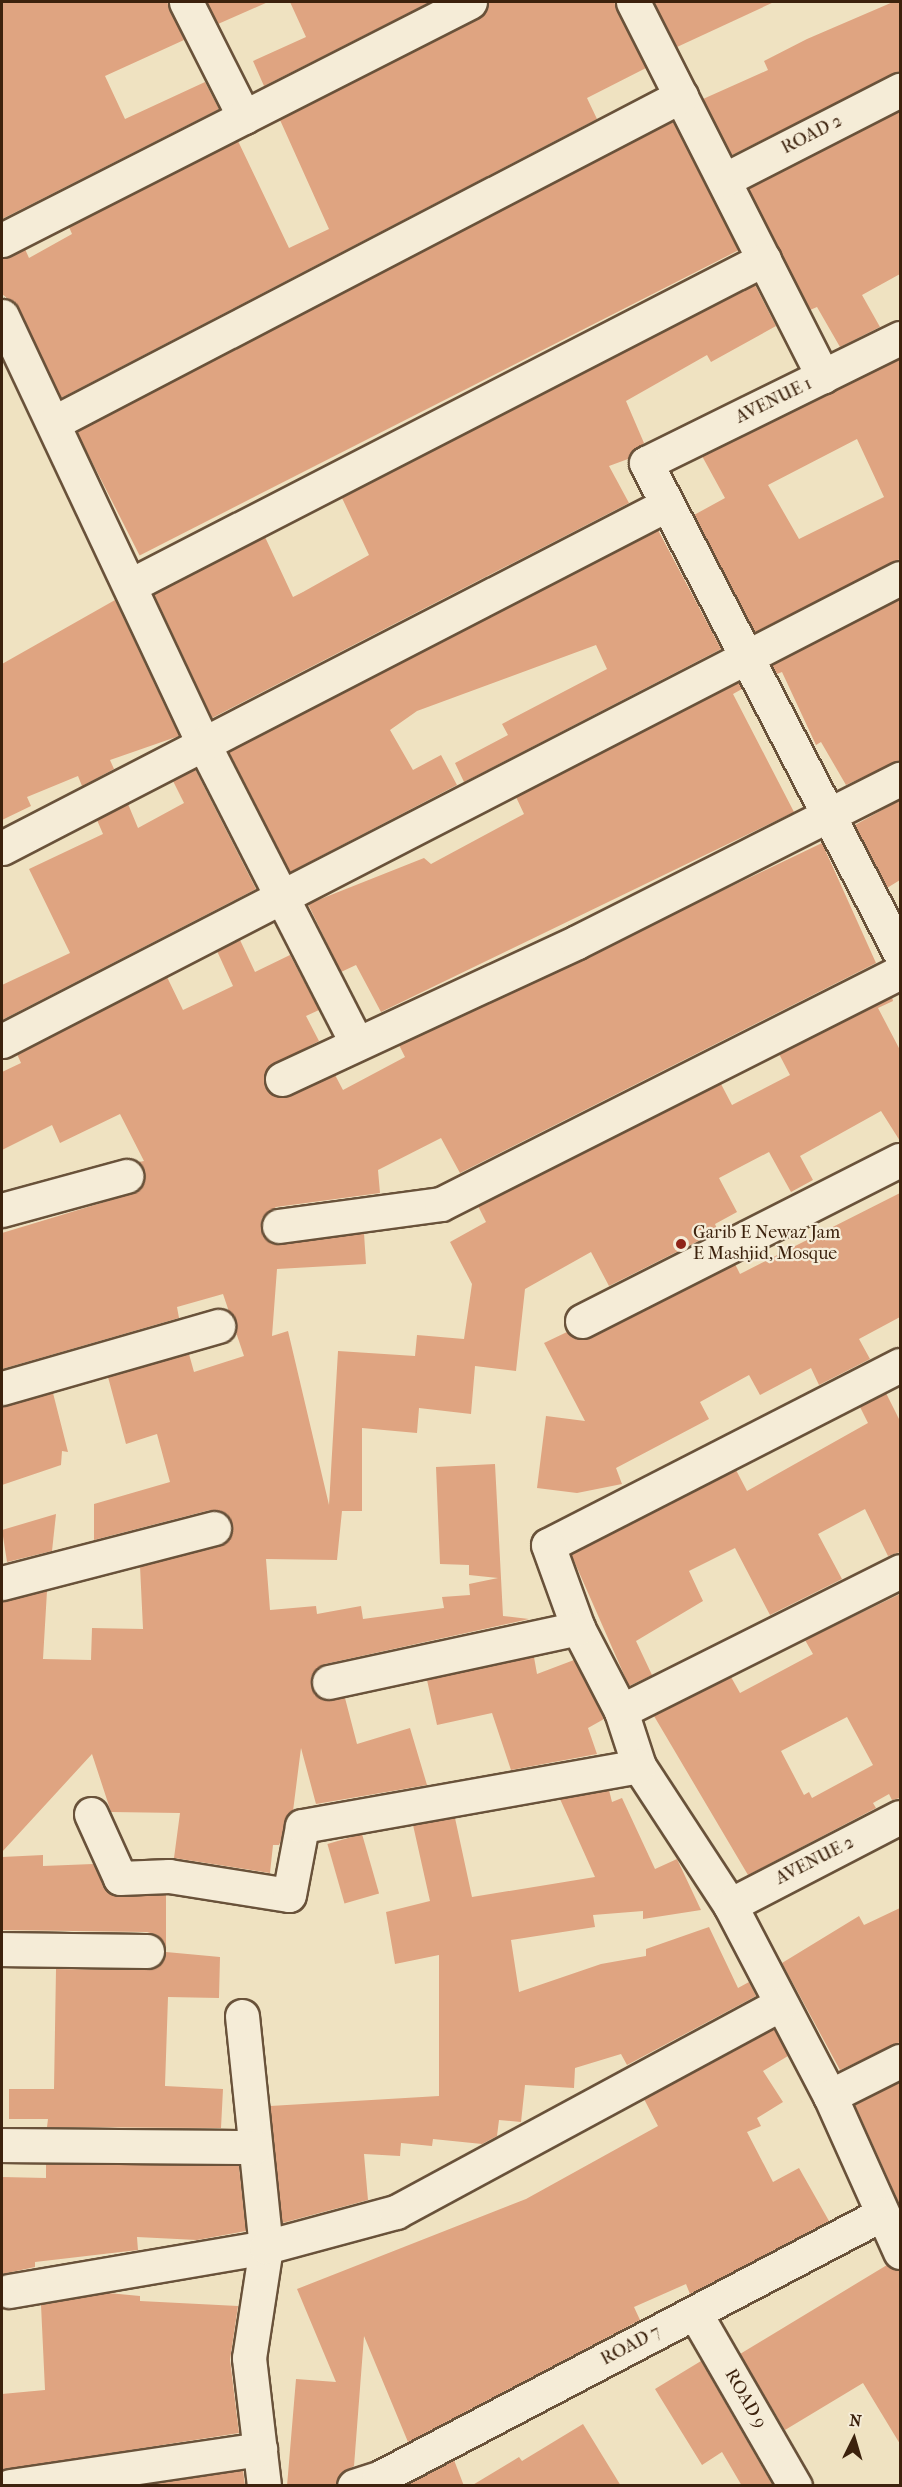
<!DOCTYPE html>
<html>
<head>
<meta charset="utf-8">
<style>
  body { margin:0 }
  #map { position:relative; width:902px; height:2487px; overflow:hidden; background:#efe2c1; font-family:"IM FELL French Canon",serif }
  div>[style] { position:absolute }
  [style*='--x'] { left:calc(var(--x)*1px); top:calc(var(--y)*1px); width:calc(var(--w)*1px); rotate:calc(var(--a)*1deg) }
  .building>* { inset:0; background:#dfa481; transform-origin:0 0 }
  .roads { filter:drop-shadow(2px 0 #69523a) drop-shadow(-2px 0 #69523a) drop-shadow(0 2px #69523a) drop-shadow(0 -2px #69523a) }
  .street>* { height:33px; margin:-16.5px; padding:0 16.5px; transform-origin:16.5px; border-radius:16.5px; background:#f5ecd7 }
  .secondary>* { height:33px; margin:-16.5px; padding:0 16.5px; transform-origin:16.5px; border-radius:16.5px; background:#f5ecd7 }
  .dots>* { width:16px; height:16px; translate:-50% -50%; box-sizing:border-box; border:3px solid #f5ecd7; border-radius:50% }
  span { translate:-50% -50%; white-space:nowrap; text-align:center; line-height:1.15; -webkit-text-stroke:4.5px #f5ecd7; paint-order:stroke }
  .street-label { font-size:18px; color:#3c220d }
  .poi-label { font-size:18px; color:#3c220d }
  .left { translate:0 -50%; text-align:left }
  .frame { position:absolute; inset:0; border:3px solid #3c220d; pointer-events:none }
  .north { position:absolute; left:824px; top:2409px; width:60px; height:60px; -webkit-text-stroke:4px #f5ecd7; paint-order:stroke; rotate:5deg; font-size:16px; font-weight:700; line-height:24px; text-align:center; color:#3c220d }
  .north::after { content:''; display:block; margin:auto; width:21px; height:27px; background:#3c220d; clip-path:polygon(50% 0,100% 100%,50% 72%,0 100%) }
</style>
</head>
<body>
<div id="map">
  <div class="building">
    <div style="clip-path:polygon(2px 2px,167px 2px,184px 40px,105px 76px,125px 119px,205px 82px,219px 109px,2px 219px)"></div>
    <div style="clip-path:polygon(207px 2px,268px 2px,218px 24px)"></div>
    <div style="clip-path:polygon(290px 2px,430px 2px,264px 86px,253px 61px,306px 37px)"></div>
    <div style="clip-path:polygon(488px 2px,614px 2px,646px 68px,587px 98px,597px 119px,61px 398px,19px 308px,2px 294px,2px 259px,25px 249px,29px 258px,72px 234px,69px 227px,238px 141px,289px 248px,329px 229px,280px 120px,478px 19px)"></div>
    <div style="clip-path:polygon(654px 2px,774px 2px,677px 47px)"></div>
    <div style="clip-path:polygon(893px 2px,900px 2px,900px 71px,732px 155px,703px 99px,768px 70px,764px 61px,807px 39px)"></div>
    <div style="clip-path:polygon(900px 111px,900px 274px,862px 295px,880px 327px,840px 347px,817px 307px,810px 310px,749px 189px)"></div>
    <div style="left:673px;top:122px;width:144px;height:672px;rotate:63deg"></div>
    <div style="clip-path:polygon(755px 285px,776px 326px,711px 362px,707px 355px,626px 401px,644px 443px,628px 459px,609px 466px,629px 503px,212px 718px,154px 594px,265px 537px,293px 597px,303px 592px,369px 555px,342px 498px)"></div>
    <div style="clip-path:polygon(evenodd,900px 359px,900px 559px,755px 632px,694px 515px,725px 498px,702px 456px,900px 359px,857px 439px,884px 497px,799px 539px,768px 485px,857px 439px)"></div>
    <div style="clip-path:polygon(658px 530px,721px 649px,464px 782px,455px 763px,508px 735px,502px 724px,607px 669px,596px 645px,417px 711px,390px 730px,413px 770px,441px 755px,457px 785px,290px 872px,229px 752px)"></div>
    <div style="clip-path:polygon(900px 599px,900px 760px,846px 785px,821px 742px,816px 745px,782px 672px,777px 674px,772px 665px)"></div>
    <div style="clip-path:polygon(115px 600px,179px 736px,110px 760px,114px 769px,82px 786px,78px 776px,27px 797px,31px 806px,2px 820px,2px 664px)"></div>
    <div style="clip-path:polygon(739px 682px,742px 689px,733px 694px,794px 812px,381px 1012px,356px 965px,341px 972px,308px 904px,424px 858px,431px 864px,524px 814px,516px 797px)"></div>
    <div style="clip-path:polygon(195px 769px,256px 889px,2px 1020px,2px 985px,70px 953px,29px 869px,103px 834px,97px 820px,128px 804px,138px 828px,184px 803px,173px 781px)"></div>
    <div style="clip-path:polygon(900px 800px,900px 880px,887px 888px,855px 825px)"></div>
    <div style="clip-path:polygon(822px 843px,876px 963px,460px 1173px,441px 1138px,378px 1170px,380px 1193px,276px 1207px,262px 1218px,261px 1229px,272px 1244px,364px 1233px,366px 1264px,277px 1269px,272px 1336px,288px 1331px,329px 1505px,338px 1351px,415px 1356px,417px 1335px,464px 1339px,472px 1284px,450px 1242px,486px 1222px,478px 1206px,721px 1084px,732px 1105px,790px 1075px,779px 1054px,892px 997px,893px 1001px,878px 1008px,900px 1050px,900px 1141px,881px 1111px,800px 1156px,813px 1180px,791px 1192px,769px 1152px,719px 1178px,737px 1212px,715px 1224px,718px 1231px,609px 1286px,591px 1252px,525px 1289px,516px 1371px,475px 1366px,471px 1414px,419px 1408px,417px 1433px,362px 1428px,362px 1511px,342px 1511px,337px 1560px,266px 1559px,270px 1610px,316px 1606px,317px 1614px,361px 1606px,363px 1619px,444px 1608px,442px 1597px,470px 1595px,469px 1584px,498px 1578px,469px 1575px,469px 1565px,440px 1564px,436px 1467px,495px 1464px,503px 1616px,529px 1619px,325px 1664px,311px 1677px,311px 1687px,323px 1700px,345px 1698px,357px 1744px,410px 1728px,427px 1785px,316px 1804px,301px 1748px,293px 1811px,279px 1845px,273px 1845px,270px 1873px,174px 1858px,180px 1813px,111px 1812px,92px 1754px,2px 1852px,2px 1602px,47px 1591px,43px 1659px,91px 1660px,92px 1628px,143px 1629px,140px 1566px,219px 1546px,232px 1532px,227px 1514px,210px 1510px,94px 1540px,94px 1504px,170px 1482px,157px 1434px,126px 1444px,108px 1377px,189px 1354px,194px 1372px,244px 1356px,223px 1294px,177px 1307px,179px 1318px,2px 1369px,2px 1233px,131px 1194px,144px 1180px,139px 1162px,144px 1161px,120px 1114px,60px 1143px,52px 1125px,2px 1150px,2px 1072px,21px 1063px,17px 1054px,167px 977px,183px 1010px,233px 986px,217px 951px,240px 940px,255px 972px,290px 955px,319px 1010px,306px 1016px,319px 1041px,267px 1068px,265px 1087px,280px 1098px,289px 1096px,335px 1075px,343px 1090px,405px 1057px,399px 1045px)"></div>
    <div style="clip-path:polygon(900px 1193px,900px 1317px,859px 1339px,870px 1359px,819px 1385px,811px 1368px,760px 1395px,749px 1375px,700px 1402px,709px 1419px,616px 1468px,622px 1484px,577px 1493px,537px 1488px,546px 1416px,585px 1421px,544px 1343px,567px 1332px,580px 1340px,590px 1338px,735px 1264px,740px 1274px)"></div>
    <div style="clip-path:polygon(53px 1393px,68px 1452px,62px 1451px,61px 1465px,2px 1485px,2px 1406px)"></div>
    <div style="clip-path:polygon(886px 1393px,900px 1421px,900px 1552px,888px 1556px,865px 1509px,818px 1534px,842px 1579px,770px 1615px,735px 1548px,689px 1571px,703px 1601px,636px 1641px,652px 1675px,629px 1686px,571px 1554px,736px 1470px,747px 1491px,868px 1423px,860px 1407px)"></div>
    <div style="clip-path:polygon(56px 1514px,52px 1551px,7px 1562px,2px 1530px)"></div>
    <div style="clip-path:polygon(evenodd,900px 1594px,900px 1798px,892px 1800px,889px 1794px,873px 1803px,876px 1808px,748px 1875px,654px 1716px,731px 1677px,740px 1693px,813px 1654px,805px 1640px,900px 1594px,847px 1717px,873px 1765px,812px 1798px,809px 1792px,804px 1795px,781px 1751px,847px 1717px)"></div>
    <div style="clip-path:polygon(534px 1657px,537px 1674px,574px 1660px,604px 1719px,588px 1728px,597px 1754px,511px 1770px,492px 1713px,437px 1725px,427px 1680px)"></div>
    <div style="clip-path:polygon(609px 1790px,612px 1802px,622px 1798px,655px 1869px,677px 1859px,701px 1910px,643px 1919px,643px 1911px,593px 1915px,595px 1927px,511px 1940px,519px 1992px,601px 1964px,646px 1956px,646px 1949px,709px 1927px,738px 1988px,749px 1982px,756px 1996px,627px 2065px,621px 2054px,575px 2068px,574px 2088px,525px 2085px,521px 2122px,499px 2120px,497px 2136px,482px 2144px,433px 2139px,432px 2146px,401px 2143px,400px 2156px,364px 2154px,368px 2200px,282px 2223px,270px 2106px,439px 2096px,439px 1955px,395px 1964px,386px 1912px,430px 1901px,413px 1825px,455px 1818px,472px 1897px,595px 1877px,560px 1799px)"></div>
    <div style="left:362px;top:1834px;width:62px;height:36px;rotate:74deg"></div>
    <div style="clip-path:polygon(43px 1855px,43px 1866px,93px 1864px,111px 1894px,166px 1895px,166px 1950px,157px 1935px,147px 1932px,2px 1930px,2px 1857px)"></div>
    <div style="clip-path:polygon(900px 1908px,900px 2042px,840px 2070px,782px 1963px,859px 1916px,864px 1925px)"></div>
    <div style="clip-path:polygon(166px 1952px,220px 1957px,219px 1998px,168px 1997px,165px 2086px,223px 2089px,221px 2128px,47px 2127px,48px 2119px,9px 2119px,9px 2089px,54px 2089px,56px 1969px,147px 1970px,157px 1967px)"></div>
    <div style="clip-path:polygon(774px 2029px,788px 2056px,763px 2071px,783px 2102px,757px 2118px,761px 2126px,747px 2132px,773px 2182px,799px 2168px,829px 2221px,690px 2294px,686px 2284px,634px 2307px,640px 2320px,408px 2442px,364px 2336px,354px 2466px,341px 2473px,336px 2486px,287px 2486px,296px 2379px,336px 2382px,297px 2289px,526px 2199px,658px 2126px,644px 2099px)"></div>
    <div style="clip-path:polygon(900px 2082px,900px 2205px,855px 2105px)"></div>
    <div style="clip-path:polygon(46px 2164px,239px 2166px,246px 2231px,197px 2240px,137px 2237px,138px 2250px,35px 2262px,35px 2267px,2px 2274px,2px 2177px,46px 2178px)"></div>
    <div style="clip-path:polygon(887px 2265px,900px 2270px,900px 2444px,863px 2383px,785px 2430px,740px 2354px)"></div>
    <div style="clip-path:polygon(108px 2293px,140px 2296px,140px 2301px,238px 2306px,230px 2360px,239px 2433px,2px 2470px,2px 2394px,45px 2390px,41px 2305px)"></div>
    <div style="clip-path:polygon(701px 2361px,773px 2486px,742px 2486px,722px 2452px,702px 2465px,655px 2389px)"></div>
    <div style="clip-path:polygon(583px 2424px,621px 2486px,471px 2486px,519px 2457px,522px 2461px)"></div>
    <div style="clip-path:polygon(454px 2460px,464px 2486px,405px 2486px)"></div>
    <div style="clip-path:polygon(243px 2470px,245px 2486px,141px 2486px)"></div>
  </div>
  <div class="roads">
    <div class="street">
      <div style="--x:186;--y:2;--w:129;--a:63.2"></div>
      <div style="--x:633;--y:2;--w:420;--a:63.1"></div>
      <div style="--x:724;--y:180;--w:198;--a:-27.1"></div>
      <div style="--x:2;--y:240;--w:525;--a:-26.96"></div>
      <div style="--x:2;--y:316;--w:472;--a:64.8"></div>
      <div style="--x:203;--y:743;--w:336;--a:62.9"></div>
      <div style="--x:55;--y:422;--w:706;--a:-27.51"></div>
      <div style="--x:131;--y:585;--w:712;--a:-27.25"></div>
      <div style="--x:2;--y:848;--w:747;--a:-27.32"></div>
      <div style="--x:2;--y:1041;--w:1010;--a:-27.28"></div>
      <div style="--x:282;--y:1079;--w:325;--a:-24.9"></div>
      <div style="--x:577;--y:942;--w:362;--a:-26.8"></div>
      <div style="--x:2;--y:1210;--w:129;--a:-15.3"></div>
      <div style="--x:279;--y:1226;--w:163;--a:-7.7"></div>
      <div style="--x:441;--y:1204;--w:514;--a:-26.81"></div>
      <div style="--x:582;--y:1321;--w:356;--a:-26.9"></div>
      <div style="--x:900;--y:1365;--w:395;--a:152.9"></div>
      <div style="--x:548;--y:1545;--w:88;--a:70.1"></div>
      <div style="--x:578;--y:1628;--w:93;--a:62.6"></div>
      <div style="--x:621;--y:1711;--w:58;--a:71.9"></div>
      <div style="--x:639;--y:1766;--w:166;--a:56.8"></div>
      <div style="--x:730;--y:1905;--w:216;--a:62.4"></div>
      <div style="--x:830;--y:2096;--w:171;--a:65.8"></div>
      <div style="--x:2;--y:1388;--w:225;--a:-16"></div>
      <div style="--x:2;--y:1583;--w:219;--a:-14.5"></div>
      <div style="--x:329;--y:1682;--w:255;--a:-12.2"></div>
      <div style="--x:621;--y:1711;--w:312;--a:-26.6"></div>
      <div style="--x:91;--y:1814;--w:70;--a:65.6"></div>
      <div style="--x:120;--y:1878;--w:49;--a:-2.3"></div>
      <div style="--x:169;--y:1876;--w:121;--a:9"></div>
      <div style="--x:289;--y:1895;--w:70;--a:-79.3"></div>
      <div style="--x:302;--y:1826;--w:342;--a:-10.1"></div>
      <div style="--x:730;--y:1905;--w:191;--a:-27.4"></div>
      <div style="--x:2;--y:1949;--w:145;--a:0.8"></div>
      <div style="--x:242;--y:2016;--w:232;--a:84.1"></div>
      <div style="--x:266;--y:2247;--w:112;--a:98.7"></div>
      <div style="--x:249;--y:2358;--w:129;--a:83.3"></div>
      <div style="--x:830;--y:2096;--w:78;--a:-26.6"></div>
      <div style="--x:2;--y:2145;--w:252;--a:0.5"></div>
      <div style="--x:9;--y:2291;--w:261;--a:-9.7"></div>
      <div style="--x:266;--y:2247;--w:135;--a:-15.1"></div>
      <div style="--x:396;--y:2212;--w:437;--a:-28.4"></div>
      <div style="--x:695;--y:2313;--w:200;--a:60"></div>
      <div style="--x:10;--y:2486;--w:253;--a:-8.4"></div>
      <div style="--x:354;--y:2486;--w:26;--a:-18"></div>
      <div style="--x:379;--y:2478;--w:568;--a:-27.69"></div>
    </div>
    <div class="secondary">
      <div style="--x:900;--y:338;--w:283;--a:153.8"></div>
      <div style="--x:646;--y:463;--w:552;--a:62.6"></div>
    </div>
  </div>
  <div class="dots">
    <div style="left:681px;top:1244px;background:#8f2418"></div>
  </div>
  <div class="street-label">
    <span style="left:812px;top:135px;rotate:-27deg">ROAD 2</span>
    <span style="left:774px;top:401px;rotate:-26deg">AVENUE 1</span>
    <span style="left:815px;top:1861px;rotate:-27deg">AVENUE 2</span>
    <span style="left:631px;top:2346px;rotate:-28deg">ROAD 7</span>
    <span style="left:745px;top:2399px;rotate:60deg">ROAD 9</span>
  </div>
  <div class="poi-label">
    <span class="left" style="left:693px;top:1244px">Garib E Newaz Jam<br>E Mashjid, Mosque</span>
  </div>
  <div class="frame"></div>
  <div class="north">N</div>
</div>
</body>
</html>
